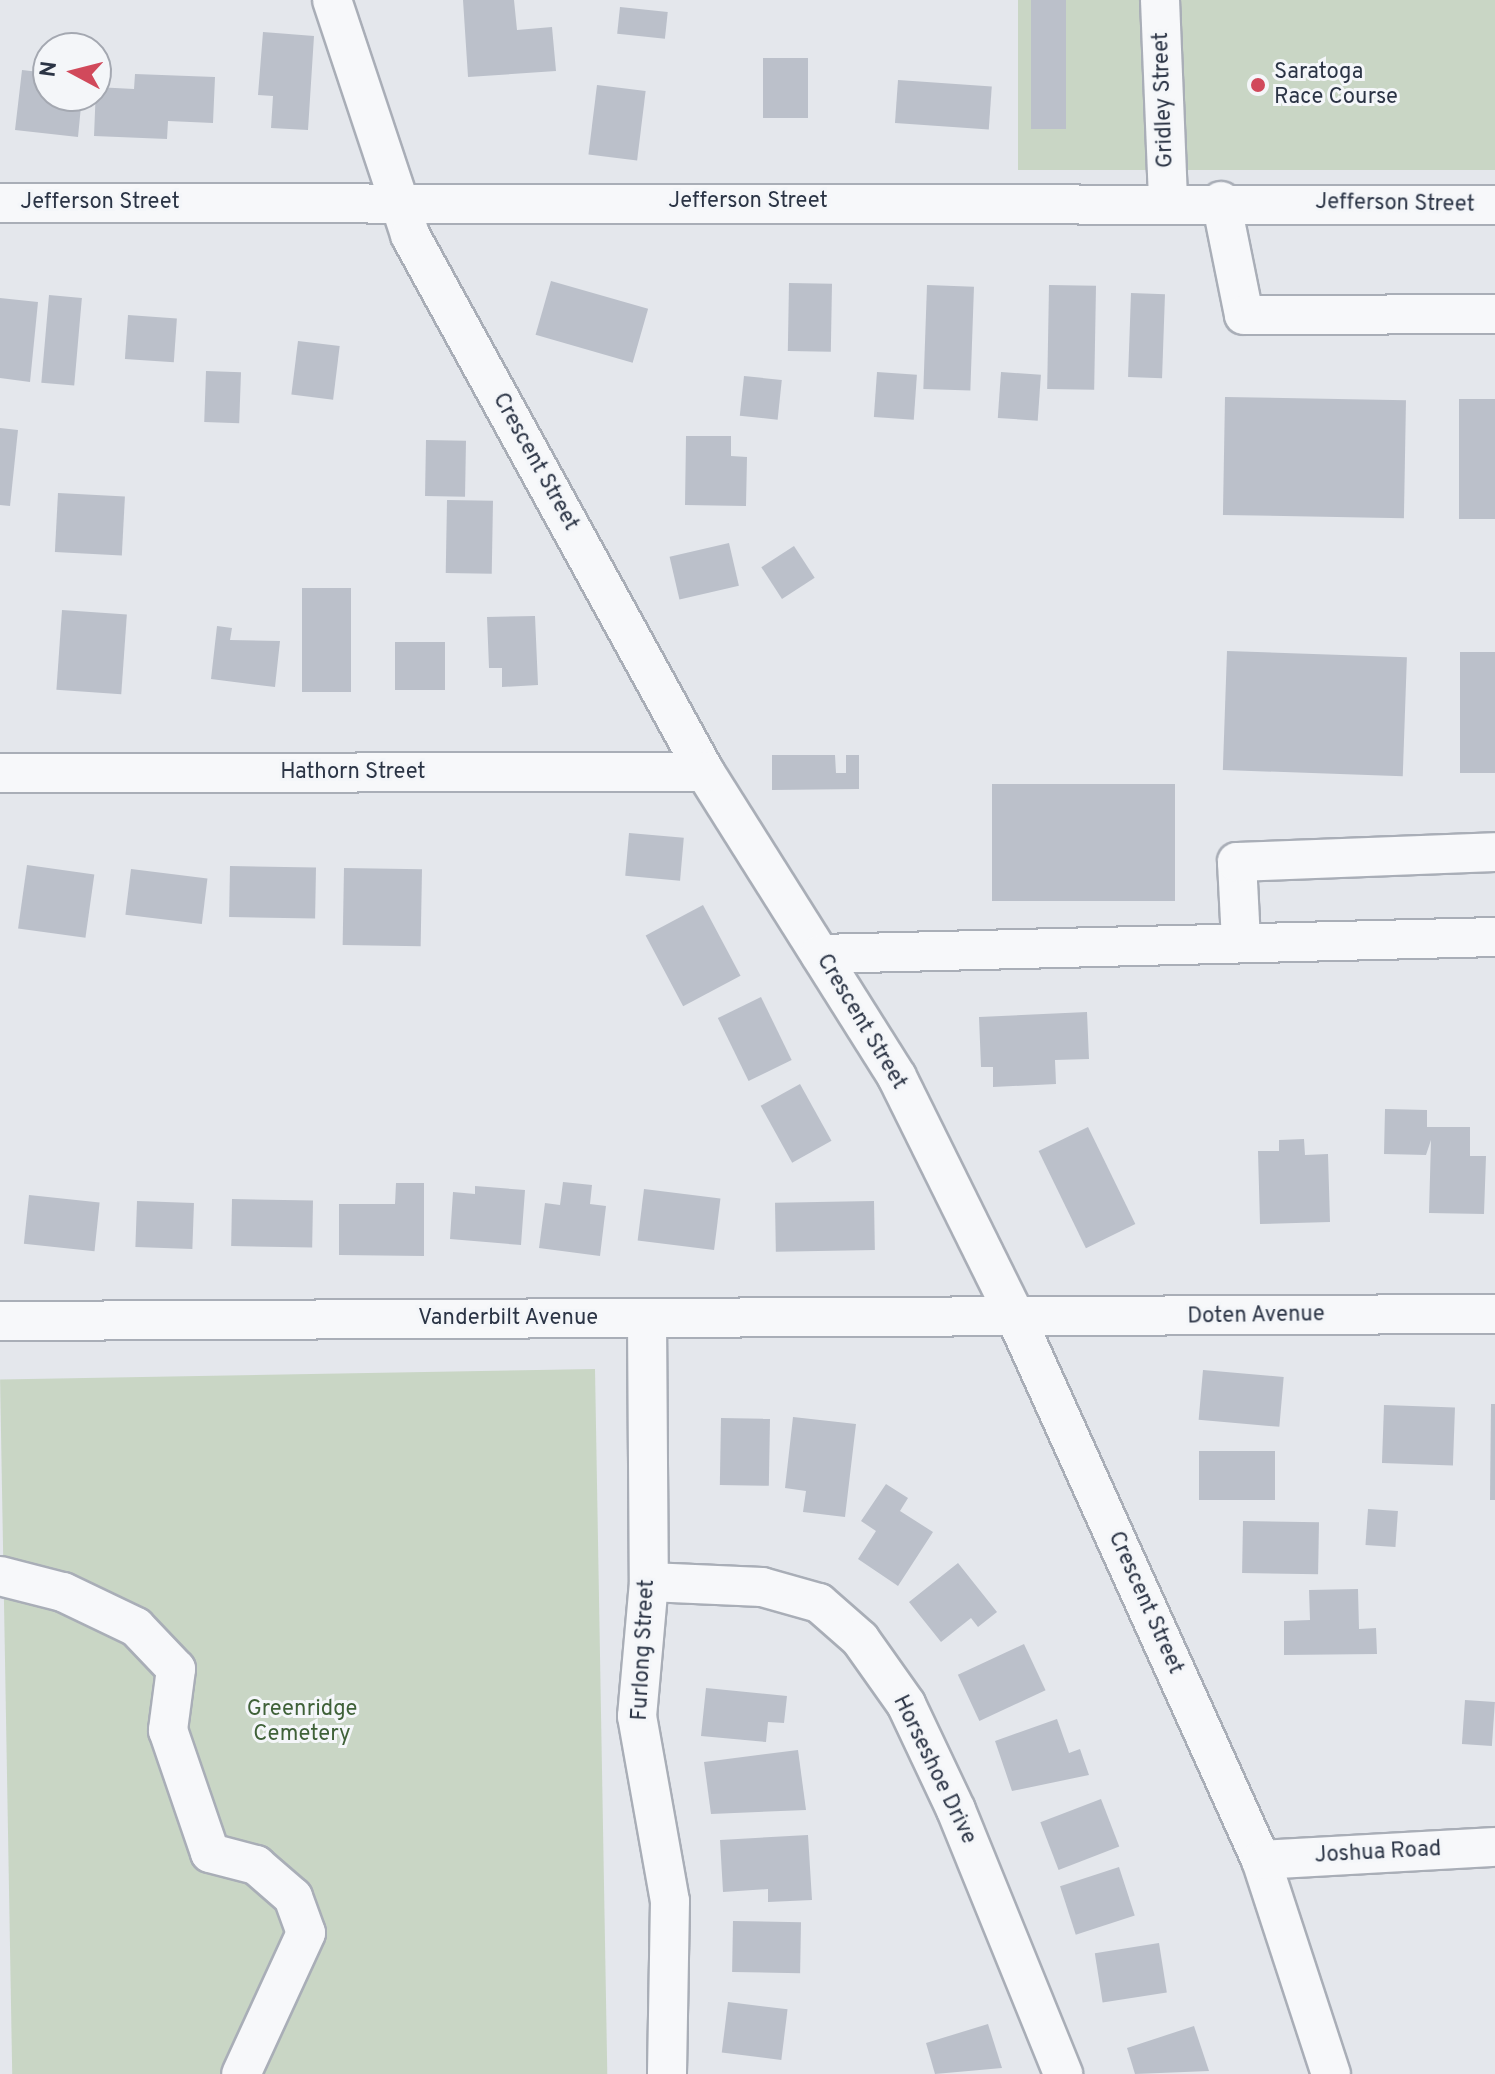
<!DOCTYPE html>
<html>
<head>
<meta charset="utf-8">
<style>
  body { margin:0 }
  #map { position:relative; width:1495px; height:2074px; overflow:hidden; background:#e4e7ec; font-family:Overpass,sans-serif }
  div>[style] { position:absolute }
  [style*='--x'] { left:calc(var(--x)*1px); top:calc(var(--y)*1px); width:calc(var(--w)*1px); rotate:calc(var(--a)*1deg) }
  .green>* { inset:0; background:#c9d6c5; transform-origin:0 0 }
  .building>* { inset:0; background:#bbc0ca; transform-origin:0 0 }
  .roads { filter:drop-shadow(2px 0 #a9aeb7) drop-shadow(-2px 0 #a9aeb7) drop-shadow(0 2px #a9aeb7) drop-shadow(0 -2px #a9aeb7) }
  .minor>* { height:38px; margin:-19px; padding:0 19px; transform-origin:19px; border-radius:19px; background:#f7f8fa }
  .dots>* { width:22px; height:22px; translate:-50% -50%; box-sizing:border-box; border:4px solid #f4f6f9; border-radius:50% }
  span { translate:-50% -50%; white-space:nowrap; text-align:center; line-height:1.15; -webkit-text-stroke:6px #f4f6f9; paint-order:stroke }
  .poi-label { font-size:22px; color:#2b3445 }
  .left { translate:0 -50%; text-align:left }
  .street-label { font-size:22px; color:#2b3445 }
  .park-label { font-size:22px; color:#3f6138 }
  .north { position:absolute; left:32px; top:32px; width:80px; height:80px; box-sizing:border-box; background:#f4f6f9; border:2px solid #a4a8b1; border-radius:50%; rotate:277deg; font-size:22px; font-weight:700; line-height:32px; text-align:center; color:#2b3445 }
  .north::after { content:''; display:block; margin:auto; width:28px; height:36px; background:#d1495b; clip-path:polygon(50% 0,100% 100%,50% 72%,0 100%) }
</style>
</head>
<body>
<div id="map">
  <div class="green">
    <div style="left:1018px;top:0;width:477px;height:170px"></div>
    <div style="left:595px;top:1369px;width:705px;height:595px;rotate:89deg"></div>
  </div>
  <div class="building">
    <div style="clip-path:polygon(463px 0,514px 0,517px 30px,552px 27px,556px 71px,468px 77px)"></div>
    <div style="left:1031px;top:0;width:35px;height:129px"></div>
    <div style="left:620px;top:7px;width:48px;height:27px;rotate:6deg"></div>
    <div style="clip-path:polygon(263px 32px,314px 36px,308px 130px,271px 128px,273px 96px,258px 95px)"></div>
    <div style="left:763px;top:58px;width:45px;height:60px"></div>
    <div style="clip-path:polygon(22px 70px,48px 73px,48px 96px,82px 96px,78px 137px,15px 130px)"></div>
    <div style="clip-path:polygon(135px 74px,215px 77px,213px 123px,168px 121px,167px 139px,94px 136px,96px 87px,134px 89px)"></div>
    <div style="left:898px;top:80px;width:94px;height:43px;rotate:4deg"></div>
    <div style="left:597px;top:85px;width:49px;height:70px;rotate:7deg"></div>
    <div style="left:551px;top:281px;width:101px;height:56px;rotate:16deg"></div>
    <div style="left:789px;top:283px;width:43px;height:68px;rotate:1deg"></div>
    <div style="left:927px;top:285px;width:47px;height:104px;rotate:2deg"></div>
    <div style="left:1049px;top:285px;width:47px;height:104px;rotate:1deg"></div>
    <div style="left:1131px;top:293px;width:34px;height:84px;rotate:2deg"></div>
    <div style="left:49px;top:295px;width:33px;height:88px;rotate:5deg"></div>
    <div style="clip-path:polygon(0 298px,38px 302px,30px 382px,0 378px)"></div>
    <div style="left:128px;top:315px;width:49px;height:44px;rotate:4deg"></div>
    <div style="left:298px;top:341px;width:42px;height:54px;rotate:7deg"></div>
    <div style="left:206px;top:371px;width:35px;height:51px;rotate:2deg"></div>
    <div style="left:877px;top:372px;width:40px;height:45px;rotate:4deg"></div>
    <div style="left:1001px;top:372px;width:40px;height:46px;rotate:4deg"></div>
    <div style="left:744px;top:376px;width:38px;height:40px;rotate:6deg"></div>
    <div style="left:1225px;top:397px;width:181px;height:118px;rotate:1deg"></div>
    <div style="left:1459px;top:399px;width:36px;height:120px"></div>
    <div style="clip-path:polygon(0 428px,18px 430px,10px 506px,0 505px)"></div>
    <div style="clip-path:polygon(686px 436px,731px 436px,731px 456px,747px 457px,746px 506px,685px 505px)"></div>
    <div style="left:426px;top:440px;width:40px;height:56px;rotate:1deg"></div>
    <div style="left:58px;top:493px;width:67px;height:59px;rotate:3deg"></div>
    <div style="left:447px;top:500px;width:46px;height:73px;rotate:1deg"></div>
    <div style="left:729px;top:543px;width:44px;height:61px;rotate:77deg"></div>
    <div style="left:794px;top:546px;width:38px;height:39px;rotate:57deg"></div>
    <div style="left:302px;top:588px;width:49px;height:104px"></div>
    <div style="left:62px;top:610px;width:65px;height:80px;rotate:4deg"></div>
    <div style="clip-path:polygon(535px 616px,538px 685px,502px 687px,502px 668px,489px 668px,487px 617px)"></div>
    <div style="clip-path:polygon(217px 626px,232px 628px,230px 640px,280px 641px,275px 687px,211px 679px)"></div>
    <div style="left:395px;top:642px;width:50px;height:48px"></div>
    <div style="left:1227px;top:651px;width:180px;height:119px;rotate:2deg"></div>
    <div style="left:1460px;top:652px;width:35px;height:121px"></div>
    <div style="clip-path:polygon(772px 755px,835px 755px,836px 773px,846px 773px,846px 755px,859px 755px,859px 789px,772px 790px)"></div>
    <div style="left:992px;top:784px;width:183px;height:117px"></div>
    <div style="left:629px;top:833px;width:55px;height:43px;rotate:5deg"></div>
    <div style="left:27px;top:865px;width:68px;height:64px;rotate:8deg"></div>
    <div style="left:230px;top:866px;width:86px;height:51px;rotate:1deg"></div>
    <div style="left:344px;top:868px;width:78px;height:77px;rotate:1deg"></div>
    <div style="left:131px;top:869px;width:77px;height:46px;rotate:7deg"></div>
    <div style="left:703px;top:905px;width:80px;height:65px;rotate:62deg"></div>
    <div style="left:761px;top:997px;width:70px;height:48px;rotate:64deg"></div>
    <div style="clip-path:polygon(1087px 1012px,1089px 1059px,1055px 1060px,1056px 1084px,993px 1087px,993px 1067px,981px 1067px,979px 1017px)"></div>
    <div style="left:800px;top:1084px;width:65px;height:45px;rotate:61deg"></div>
    <div style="clip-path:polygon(1385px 1109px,1427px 1110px,1427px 1127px,1470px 1127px,1470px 1156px,1486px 1156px,1484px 1214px,1429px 1213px,1431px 1140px,1426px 1155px,1384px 1154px)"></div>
    <div style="left:1088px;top:1127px;width:108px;height:55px;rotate:64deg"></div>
    <div style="clip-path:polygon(1304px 1139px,1305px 1155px,1328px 1154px,1330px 1222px,1260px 1224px,1258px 1151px,1279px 1151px,1279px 1140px)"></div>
    <div style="clip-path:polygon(563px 1182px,592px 1185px,590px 1204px,606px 1206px,600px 1256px,539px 1248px,545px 1203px,560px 1205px)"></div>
    <div style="clip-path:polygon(396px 1183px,424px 1183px,424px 1256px,339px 1255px,339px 1204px,395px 1204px)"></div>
    <div style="clip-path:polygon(475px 1186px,525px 1190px,521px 1245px,450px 1239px,453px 1192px,475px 1194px)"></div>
    <div style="left:644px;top:1189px;width:77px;height:52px;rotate:7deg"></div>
    <div style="left:29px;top:1195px;width:71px;height:49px;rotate:6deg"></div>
    <div style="left:232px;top:1199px;width:81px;height:47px;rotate:1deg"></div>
    <div style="left:137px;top:1201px;width:57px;height:46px;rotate:2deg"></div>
    <div style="left:874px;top:1201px;width:49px;height:99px;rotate:89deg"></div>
    <div style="left:1203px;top:1370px;width:81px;height:50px;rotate:5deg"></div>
    <div style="clip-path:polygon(1491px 1404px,1495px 1404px,1495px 1500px,1490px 1500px)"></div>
    <div style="left:1384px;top:1405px;width:71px;height:58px;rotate:2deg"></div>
    <div style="clip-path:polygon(793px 1417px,856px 1424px,845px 1517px,803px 1512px,806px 1491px,785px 1488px)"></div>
    <div style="left:721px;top:1418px;width:49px;height:67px;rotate:1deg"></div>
    <div style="left:1199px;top:1451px;width:76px;height:49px"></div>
    <div style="clip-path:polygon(886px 1484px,908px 1498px,900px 1511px,933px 1532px,898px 1586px,858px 1559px,876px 1531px,861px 1521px)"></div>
    <div style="left:1368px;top:1509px;width:30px;height:36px;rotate:4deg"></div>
    <div style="left:1243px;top:1521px;width:76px;height:52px;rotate:1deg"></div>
    <div style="clip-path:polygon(958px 1563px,997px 1612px,978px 1627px,971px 1618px,941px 1642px,909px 1602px)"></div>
    <div style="clip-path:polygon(1358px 1589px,1359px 1629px,1376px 1628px,1377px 1654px,1284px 1655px,1284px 1621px,1310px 1620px,1309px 1590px)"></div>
    <div style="left:1024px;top:1644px;width:51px;height:73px;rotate:65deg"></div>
    <div style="clip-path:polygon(706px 1688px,787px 1696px,784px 1723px,768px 1722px,766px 1742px,701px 1736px)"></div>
    <div style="left:1465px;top:1700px;width:30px;height:44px;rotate:4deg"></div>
    <div style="clip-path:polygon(1057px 1719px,1069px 1753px,1080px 1749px,1089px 1775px,1012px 1791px,995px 1741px)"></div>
    <div style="clip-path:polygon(798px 1750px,806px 1810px,711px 1814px,704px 1762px)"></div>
    <div style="left:1101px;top:1799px;width:51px;height:65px;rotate:69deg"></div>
    <div style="clip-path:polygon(808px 1835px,812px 1900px,768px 1902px,768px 1889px,723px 1892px,720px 1840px)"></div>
    <div style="left:1119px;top:1867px;width:51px;height:62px;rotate:72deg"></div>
    <div style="left:733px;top:1921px;width:68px;height:51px;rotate:1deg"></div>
    <div style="left:1159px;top:1943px;width:50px;height:65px;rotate:81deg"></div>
    <div style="left:728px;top:2002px;width:60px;height:51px;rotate:7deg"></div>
    <div style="clip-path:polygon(988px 2024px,1002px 2068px,935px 2074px,926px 2043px)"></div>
    <div style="clip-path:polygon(1194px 2026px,1209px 2071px,1135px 2074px,1127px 2048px)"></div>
  </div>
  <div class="roads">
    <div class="minor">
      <div style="--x:332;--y:0;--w:248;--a:71.6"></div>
      <div style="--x:410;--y:235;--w:613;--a:61.22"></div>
      <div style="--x:705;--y:772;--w:360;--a:57.8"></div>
      <div style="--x:897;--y:1077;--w:269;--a:63.7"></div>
      <div style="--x:1016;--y:1318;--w:595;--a:65.68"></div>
      <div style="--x:1261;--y:1860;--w:225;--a:71.9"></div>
      <div style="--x:1160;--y:0;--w:201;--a:87.7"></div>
      <div style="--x:1221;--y:201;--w:116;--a:78.6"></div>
      <div style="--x:1244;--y:315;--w:251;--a:-0.2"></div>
      <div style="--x:0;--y:203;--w:1495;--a:0.08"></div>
      <div style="--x:0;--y:773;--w:705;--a:-0.08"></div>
      <div style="--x:1241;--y:941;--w:79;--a:-92.9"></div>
      <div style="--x:1237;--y:862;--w:258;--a:-2.2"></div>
      <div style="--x:820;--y:954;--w:675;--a:-1.44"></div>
      <div style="--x:647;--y:1320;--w:262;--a:89.6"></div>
      <div style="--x:649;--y:1582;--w:135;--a:95.1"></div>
      <div style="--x:637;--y:1716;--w:188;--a:79.9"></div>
      <div style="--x:670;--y:1901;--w:173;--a:91"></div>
      <div style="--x:0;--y:1321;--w:1495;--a:-0.27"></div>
      <div style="--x:0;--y:1576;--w:65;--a:14.3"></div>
      <div style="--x:63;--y:1592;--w:81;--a:25.6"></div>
      <div style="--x:136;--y:1627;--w:58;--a:46.4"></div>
      <div style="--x:176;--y:1669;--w:62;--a:97.5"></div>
      <div style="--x:168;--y:1730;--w:130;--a:71.1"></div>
      <div style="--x:210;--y:1853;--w:48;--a:14.6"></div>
      <div style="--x:256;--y:1865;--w:49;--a:40.9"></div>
      <div style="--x:293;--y:1897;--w:38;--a:70"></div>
      <div style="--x:306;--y:1933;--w:155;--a:114.7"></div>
      <div style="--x:649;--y:1582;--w:113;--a:2.5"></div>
      <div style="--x:762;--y:1587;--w:59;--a:15.7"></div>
      <div style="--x:819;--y:1603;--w:55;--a:41.3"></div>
      <div style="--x:860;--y:1639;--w:80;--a:54.7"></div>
      <div style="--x:906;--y:1704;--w:117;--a:64.7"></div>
      <div style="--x:956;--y:1810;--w:285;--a:67.9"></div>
      <div style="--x:1261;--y:1860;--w:234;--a:-3.2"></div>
    </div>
  </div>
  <div class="dots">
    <div style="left:1258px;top:85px;background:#d1495b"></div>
  </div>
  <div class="poi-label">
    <span class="left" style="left:1274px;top:85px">Saratoga<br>Race Course</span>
  </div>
  <div class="street-label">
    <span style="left:1164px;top:100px;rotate:-92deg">Gridley Street</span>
    <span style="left:748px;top:202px">Jefferson Street</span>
    <span style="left:100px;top:203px">Jefferson Street</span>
    <span style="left:1395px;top:204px;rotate:1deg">Jefferson Street</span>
    <span style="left:535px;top:462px;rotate:61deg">Crescent Street</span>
    <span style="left:353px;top:773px">Hathorn Street</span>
    <span style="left:861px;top:1022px;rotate:59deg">Crescent Street</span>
    <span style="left:1256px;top:1316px;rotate:-1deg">Doten Avenue</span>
    <span style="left:508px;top:1319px">Vanderbilt Avenue</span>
    <span style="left:1145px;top:1603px;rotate:66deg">Crescent Street</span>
    <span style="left:644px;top:1650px;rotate:-87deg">Furlong Street</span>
    <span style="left:934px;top:1770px;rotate:64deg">Horseshoe Drive</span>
    <span style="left:1378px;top:1853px;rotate:-3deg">Joshua Road</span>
  </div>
  <div class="park-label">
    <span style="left:302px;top:1722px">Greenridge<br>Cemetery</span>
  </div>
  <div class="north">N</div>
</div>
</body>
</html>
